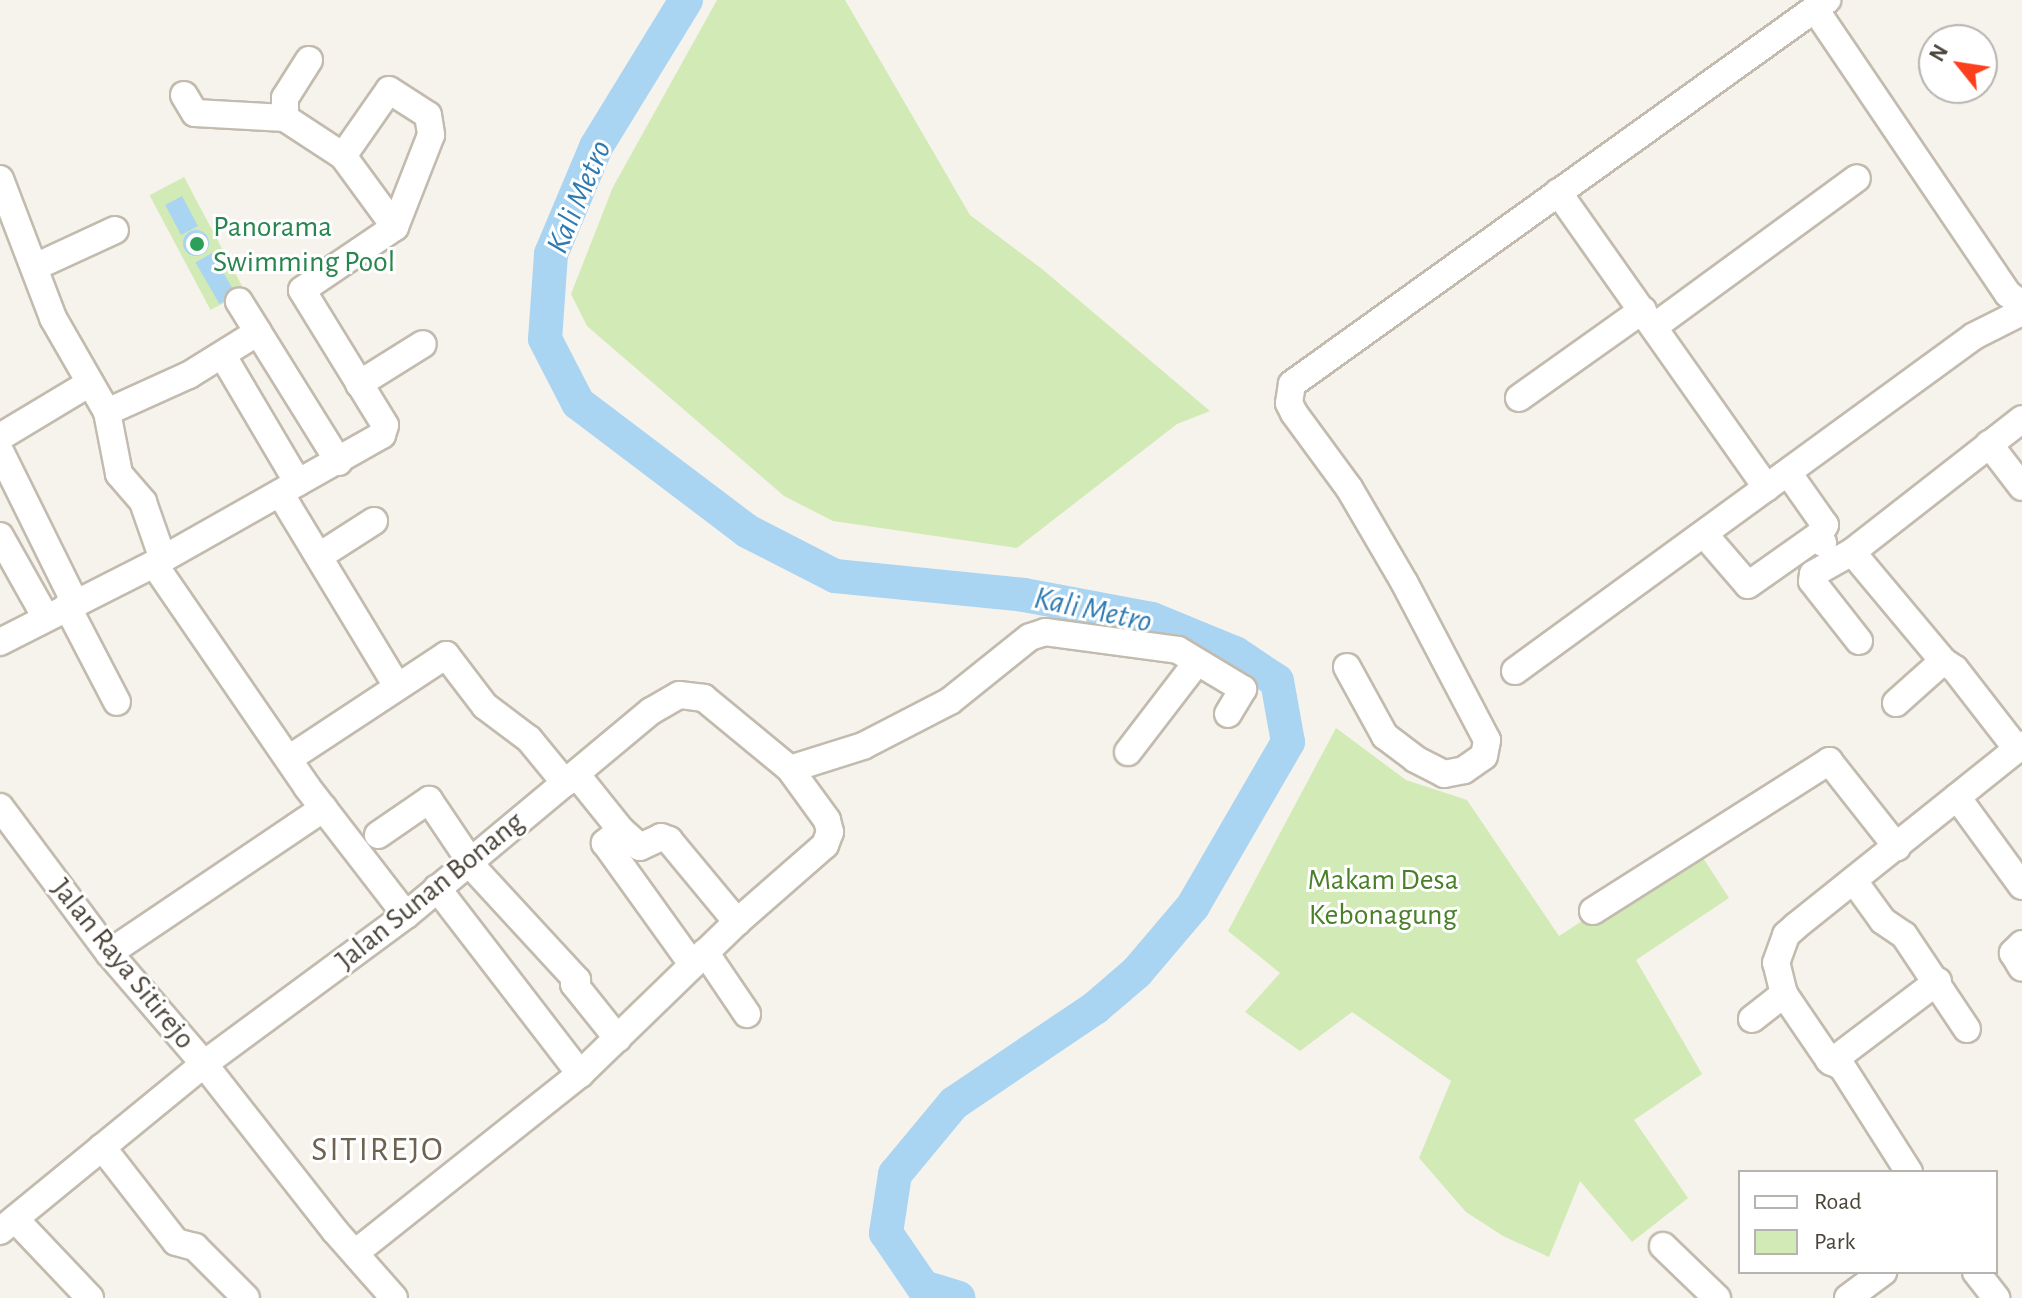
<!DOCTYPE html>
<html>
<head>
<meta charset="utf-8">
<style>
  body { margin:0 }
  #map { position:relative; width:2022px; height:1298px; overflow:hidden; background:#f6f3ec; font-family:"Alegreya Sans",sans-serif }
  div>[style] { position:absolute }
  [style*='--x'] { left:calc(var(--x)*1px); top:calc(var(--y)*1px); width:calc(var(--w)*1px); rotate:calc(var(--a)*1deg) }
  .green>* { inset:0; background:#d2eab5; transform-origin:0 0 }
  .water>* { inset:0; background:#a9d4f2; transform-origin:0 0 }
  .round { border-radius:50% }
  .river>* { height:34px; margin:-17px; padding:0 17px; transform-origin:17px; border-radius:17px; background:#a9d4f2 }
  .roads { filter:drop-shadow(2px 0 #c2bbae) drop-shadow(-2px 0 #c2bbae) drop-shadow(0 2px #c2bbae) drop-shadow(0 -2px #c2bbae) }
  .minor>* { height:26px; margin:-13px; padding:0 13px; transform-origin:13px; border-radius:13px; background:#fff }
  .dots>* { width:22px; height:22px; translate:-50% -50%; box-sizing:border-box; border:4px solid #fff; border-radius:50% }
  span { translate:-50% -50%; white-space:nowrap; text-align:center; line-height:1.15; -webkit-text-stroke:6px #fff; paint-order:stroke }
  .leisure-label { font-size:30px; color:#27864d }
  .left { translate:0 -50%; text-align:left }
  .park-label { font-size:30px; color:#4a7f2a }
  .street-label { font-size:30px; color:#4b4439 }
  .water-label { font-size:32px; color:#2e7ab2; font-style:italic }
  .quarter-label { font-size:34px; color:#6e6250; letter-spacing:2px }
  .legend { position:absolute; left:1738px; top:1170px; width:260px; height:104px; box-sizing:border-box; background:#fff; border:2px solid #b7b4b0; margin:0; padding:10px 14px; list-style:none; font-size:24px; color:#4b4439 }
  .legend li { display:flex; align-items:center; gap:16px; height:40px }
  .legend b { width:40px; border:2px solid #b7b4b0 }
  .north { position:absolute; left:1918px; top:24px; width:80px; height:80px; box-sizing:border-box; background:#fff; border:2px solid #b7b4b0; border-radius:50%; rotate:300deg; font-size:22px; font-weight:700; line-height:32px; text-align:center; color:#4b4439 }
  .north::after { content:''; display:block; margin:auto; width:28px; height:36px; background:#fc3f1d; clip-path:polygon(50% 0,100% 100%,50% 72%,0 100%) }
</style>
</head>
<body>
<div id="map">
  <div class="green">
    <div style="clip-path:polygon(717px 0,845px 0,970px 215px,1042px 269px,1210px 411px,1177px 424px,1017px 548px,833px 521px,784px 496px,587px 326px,571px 294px,613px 187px)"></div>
    <div style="left:184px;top:177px;width:130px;height:39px;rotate:62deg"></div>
    <div style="clip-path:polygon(1336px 728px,1406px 780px,1467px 800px,1559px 936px,1696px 847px,1729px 898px,1636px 960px,1702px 1074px,1634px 1120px,1688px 1198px,1632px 1242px,1580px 1181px,1549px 1257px,1503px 1236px,1466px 1212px,1419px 1158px,1451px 1081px,1352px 1012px,1300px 1051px,1245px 1012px,1280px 973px,1228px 931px)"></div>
  </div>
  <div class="water">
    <div style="left:182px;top:196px;width:34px;height:19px;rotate:62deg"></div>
    <div class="round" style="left:183px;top:230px;width:26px;height:26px"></div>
    <div style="left:212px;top:253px;width:48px;height:19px;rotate:60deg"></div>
  </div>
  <div class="river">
    <div style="--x:686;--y:0;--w:172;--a:121.5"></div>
    <div style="--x:596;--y:147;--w:116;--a:112.8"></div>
    <div style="--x:551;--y:254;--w:85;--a:94"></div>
    <div style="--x:545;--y:339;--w:72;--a:62.7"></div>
    <div style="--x:578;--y:403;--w:212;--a:37.1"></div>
    <div style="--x:747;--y:531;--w:99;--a:27.1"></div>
    <div style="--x:835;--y:576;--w:190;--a:5.7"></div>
    <div style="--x:1024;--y:595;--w:130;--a:10.6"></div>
    <div style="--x:1152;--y:619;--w:90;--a:22.3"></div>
    <div style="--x:1235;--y:653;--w:50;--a:33.7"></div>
    <div style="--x:1277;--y:681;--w:62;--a:79.8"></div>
    <div style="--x:1288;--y:742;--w:190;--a:120.1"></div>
    <div style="--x:1193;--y:906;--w:87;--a:130.3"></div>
    <div style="--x:1137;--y:972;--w:55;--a:139.4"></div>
    <div style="--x:1095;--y:1008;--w:170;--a:146"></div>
    <div style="--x:954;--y:1103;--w:92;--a:129.7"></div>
    <div style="--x:895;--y:1174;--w:60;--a:98.7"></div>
    <div style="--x:886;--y:1233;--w:65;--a:55.6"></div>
    <div style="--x:923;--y:1287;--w:37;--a:17"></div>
  </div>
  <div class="roads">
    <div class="minor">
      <div style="--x:1815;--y:9;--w:344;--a:55.9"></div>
      <div style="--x:2008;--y:294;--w:17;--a:36"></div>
      <div style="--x:309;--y:60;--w:45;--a:122.3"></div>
      <div style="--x:285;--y:98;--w:20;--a:90"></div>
      <div style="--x:285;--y:118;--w:69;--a:33.2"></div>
      <div style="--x:184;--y:95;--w:21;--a:59"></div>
      <div style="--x:195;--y:113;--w:90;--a:3.2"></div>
      <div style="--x:0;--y:179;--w:149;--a:69.1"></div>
      <div style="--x:53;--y:318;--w:108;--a:60.1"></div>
      <div style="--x:107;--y:412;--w:63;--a:79"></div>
      <div style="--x:119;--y:474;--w:37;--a:49"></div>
      <div style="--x:143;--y:502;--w:60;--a:70.7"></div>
      <div style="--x:1558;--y:192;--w:362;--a:54.8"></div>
      <div style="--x:35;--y:267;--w:88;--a:-24.8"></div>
      <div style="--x:1655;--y:326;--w:250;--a:-36.2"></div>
      <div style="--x:258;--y:332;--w:153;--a:58.1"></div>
      <div style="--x:223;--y:356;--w:147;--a:59.4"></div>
      <div style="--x:359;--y:384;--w:75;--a:-32"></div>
      <div style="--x:1519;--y:398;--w:152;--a:-35.4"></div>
      <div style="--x:107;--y:412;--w:90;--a:-24.3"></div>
      <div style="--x:189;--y:375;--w:81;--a:-31.9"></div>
      <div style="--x:258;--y:332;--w:36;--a:-122"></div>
      <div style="--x:0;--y:437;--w:105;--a:-31"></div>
      <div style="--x:1989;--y:444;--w:54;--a:52.5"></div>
      <div style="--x:0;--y:451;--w:169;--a:63.7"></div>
      <div style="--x:1789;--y:474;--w:62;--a:54.8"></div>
      <div style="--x:1825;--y:525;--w:12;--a:121"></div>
      <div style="--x:1819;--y:535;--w:9;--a:63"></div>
      <div style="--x:280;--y:493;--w:226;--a:58.8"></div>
      <div style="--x:1704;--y:534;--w:67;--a:49.2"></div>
      <div style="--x:1748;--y:585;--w:87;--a:-35.2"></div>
      <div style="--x:0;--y:536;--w:94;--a:60.7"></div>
      <div style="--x:1852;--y:552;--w:142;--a:50.1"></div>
      <div style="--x:1943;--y:661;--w:14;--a:34"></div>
      <div style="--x:1955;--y:669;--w:101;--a:52.2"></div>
      <div style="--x:321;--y:555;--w:63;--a:-32.7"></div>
      <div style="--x:154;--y:564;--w:270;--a:55.5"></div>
      <div style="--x:307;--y:787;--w:162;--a:52.3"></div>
      <div style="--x:67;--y:606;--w:108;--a:62.5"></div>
      <div style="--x:1859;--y:641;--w:76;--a:-128.1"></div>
      <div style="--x:1812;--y:581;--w:7;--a:-82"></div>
      <div style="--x:1813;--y:574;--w:45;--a:-29.4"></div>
      <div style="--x:1852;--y:552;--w:216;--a:-38"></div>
      <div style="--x:0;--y:642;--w:173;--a:-26.9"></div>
      <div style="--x:154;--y:564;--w:262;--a:-29.5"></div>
      <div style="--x:382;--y:435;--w:10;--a:-73"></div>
      <div style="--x:385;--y:425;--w:158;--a:-121.6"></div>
      <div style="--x:302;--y:290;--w:112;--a:-34.1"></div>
      <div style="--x:395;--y:227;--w:88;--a:-126.2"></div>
      <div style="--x:343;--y:156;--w:80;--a:-55.1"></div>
      <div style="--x:389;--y:90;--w:46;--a:32.7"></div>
      <div style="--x:428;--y:115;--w:20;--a:81"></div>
      <div style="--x:431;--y:135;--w:99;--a:111.4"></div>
      <div style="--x:1347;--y:667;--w:79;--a:61.2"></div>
      <div style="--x:1385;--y:736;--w:38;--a:37"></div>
      <div style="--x:1415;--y:759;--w:33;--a:27"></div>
      <div style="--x:1444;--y:774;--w:20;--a:-11"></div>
      <div style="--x:1464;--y:770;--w:24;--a:-35"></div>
      <div style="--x:1484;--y:756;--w:16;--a:-79"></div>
      <div style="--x:1487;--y:740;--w:178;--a:-117.7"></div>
      <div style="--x:1404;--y:582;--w:109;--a:-120.3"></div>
      <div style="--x:1349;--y:488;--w:93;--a:-126.3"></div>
      <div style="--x:1294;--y:413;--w:11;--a:-117"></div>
      <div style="--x:1289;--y:403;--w:19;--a:-81"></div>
      <div style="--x:1292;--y:384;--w:659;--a:-35.67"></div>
      <div style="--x:1515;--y:671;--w:568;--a:-36.12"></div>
      <div style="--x:1974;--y:336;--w:54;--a:-26.6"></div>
      <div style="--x:1896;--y:703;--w:63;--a:-41.8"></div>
      <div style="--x:1128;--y:752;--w:113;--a:-52.5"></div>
      <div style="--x:290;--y:758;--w:187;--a:-33.4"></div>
      <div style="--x:446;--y:655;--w:64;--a:52.6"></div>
      <div style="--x:485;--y:706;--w:55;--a:36.9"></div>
      <div style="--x:529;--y:739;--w:57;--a:50.7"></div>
      <div style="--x:790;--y:769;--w:77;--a:-17.5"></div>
      <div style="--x:863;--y:746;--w:98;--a:-27.3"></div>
      <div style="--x:950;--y:701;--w:102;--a:-38.7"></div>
      <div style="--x:1030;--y:637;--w:16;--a:-18"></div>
      <div style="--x:1045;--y:632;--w:134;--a:7.7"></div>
      <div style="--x:1178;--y:650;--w:76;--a:31"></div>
      <div style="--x:1243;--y:689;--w:29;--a:121"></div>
      <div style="--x:576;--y:774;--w:72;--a:51.2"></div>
      <div style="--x:621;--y:830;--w:21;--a:141"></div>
      <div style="--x:605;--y:843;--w:149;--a:54.3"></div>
      <div style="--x:1957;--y:797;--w:110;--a:53.9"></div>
      <div style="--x:0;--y:807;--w:182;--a:53.3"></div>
      <div style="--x:109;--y:953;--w:146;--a:49.4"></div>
      <div style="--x:204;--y:1064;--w:264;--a:140.7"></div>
      <div style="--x:621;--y:830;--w:25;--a:42"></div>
      <div style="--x:640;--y:847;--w:23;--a:-25"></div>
      <div style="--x:661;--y:837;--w:9;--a:21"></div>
      <div style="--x:669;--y:840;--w:107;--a:50.3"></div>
      <div style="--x:378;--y:835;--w:62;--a:-34.5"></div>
      <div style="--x:429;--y:800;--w:73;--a:56.1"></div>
      <div style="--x:468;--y:862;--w:161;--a:47.3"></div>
      <div style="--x:577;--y:980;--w:5;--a:127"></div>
      <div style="--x:574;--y:984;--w:70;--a:51.3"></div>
      <div style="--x:1854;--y:881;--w:49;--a:54.1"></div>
      <div style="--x:1883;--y:921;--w:25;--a:34"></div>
      <div style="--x:1904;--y:935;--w:113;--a:56.2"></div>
      <div style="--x:437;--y:888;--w:235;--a:52.4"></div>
      <div style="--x:1593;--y:911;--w:280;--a:-32.4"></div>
      <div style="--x:1829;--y:761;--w:110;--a:51.7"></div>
      <div style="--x:2022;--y:944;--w:13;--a:135"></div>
      <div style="--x:2013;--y:953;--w:17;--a:59"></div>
      <div style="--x:705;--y:952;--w:75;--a:55.9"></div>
      <div style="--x:109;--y:953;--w:259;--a:-34"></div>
      <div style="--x:1752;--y:1019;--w:41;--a:-38"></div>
      <div style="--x:1831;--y:1062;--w:134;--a:-37.1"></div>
      <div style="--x:102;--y:1147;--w:120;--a:52.1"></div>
      <div style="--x:176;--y:1242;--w:20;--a:15"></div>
      <div style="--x:195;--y:1247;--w:72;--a:45"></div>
      <div style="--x:1909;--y:1172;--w:125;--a:-122.5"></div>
      <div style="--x:1842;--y:1067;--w:15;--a:-152"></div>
      <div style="--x:1829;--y:1060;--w:80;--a:-124.3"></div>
      <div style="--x:1784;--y:994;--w:32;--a:-104"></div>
      <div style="--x:1776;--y:963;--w:30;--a:-70"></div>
      <div style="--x:1786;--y:935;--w:13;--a:-42"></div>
      <div style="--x:1796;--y:926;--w:290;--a:-38.7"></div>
      <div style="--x:15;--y:1219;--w:109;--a:46.5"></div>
      <div style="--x:1663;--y:1246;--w:75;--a:43.9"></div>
      <div style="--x:355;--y:1253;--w:288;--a:-38.5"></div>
      <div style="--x:580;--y:1074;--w:219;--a:-44.1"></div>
      <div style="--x:737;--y:922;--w:117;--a:-41.2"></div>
      <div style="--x:825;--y:845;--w:14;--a:-69"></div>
      <div style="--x:830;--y:832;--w:12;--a:-104"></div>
      <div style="--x:827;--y:820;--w:63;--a:-126"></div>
      <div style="--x:790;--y:769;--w:112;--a:-140.5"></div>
      <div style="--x:704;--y:698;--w:25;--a:-173"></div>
      <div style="--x:679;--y:695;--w:32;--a:150"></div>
      <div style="--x:651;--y:711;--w:319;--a:140.2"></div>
      <div style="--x:406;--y:915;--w:251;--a:143.6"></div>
      <div style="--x:204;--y:1064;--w:212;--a:51.9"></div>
      <div style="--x:335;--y:1231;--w:89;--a:48.6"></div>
      <div style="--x:1976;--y:1272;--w:33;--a:52"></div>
      <div style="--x:1848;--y:1298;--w:44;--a:-36.6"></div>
    </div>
  </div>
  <div class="dots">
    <div style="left:197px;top:244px;background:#2e9e5b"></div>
  </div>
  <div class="leisure-label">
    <span class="left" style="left:213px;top:244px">Panorama<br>Swimming Pool</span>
  </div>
  <div class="park-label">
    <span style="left:1383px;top:897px">Makam Desa<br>Kebonagung</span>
  </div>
  <div class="street-label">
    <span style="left:430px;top:891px;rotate:-39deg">Jalan Sunan Bonang</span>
    <span style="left:123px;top:964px;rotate:51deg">Jalan Raya Sitirejo</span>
  </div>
  <div class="water-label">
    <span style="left:579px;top:197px;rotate:-67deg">Kali Metro</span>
    <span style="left:1093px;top:610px;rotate:12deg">Kali Metro</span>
  </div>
  <div class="quarter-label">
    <span style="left:378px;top:1151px">SITIREJO</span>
  </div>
  <ul class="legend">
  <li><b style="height:10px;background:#fff"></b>Road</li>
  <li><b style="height:22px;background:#d2eab5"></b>Park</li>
  </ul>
  <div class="north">N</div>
</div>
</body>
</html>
